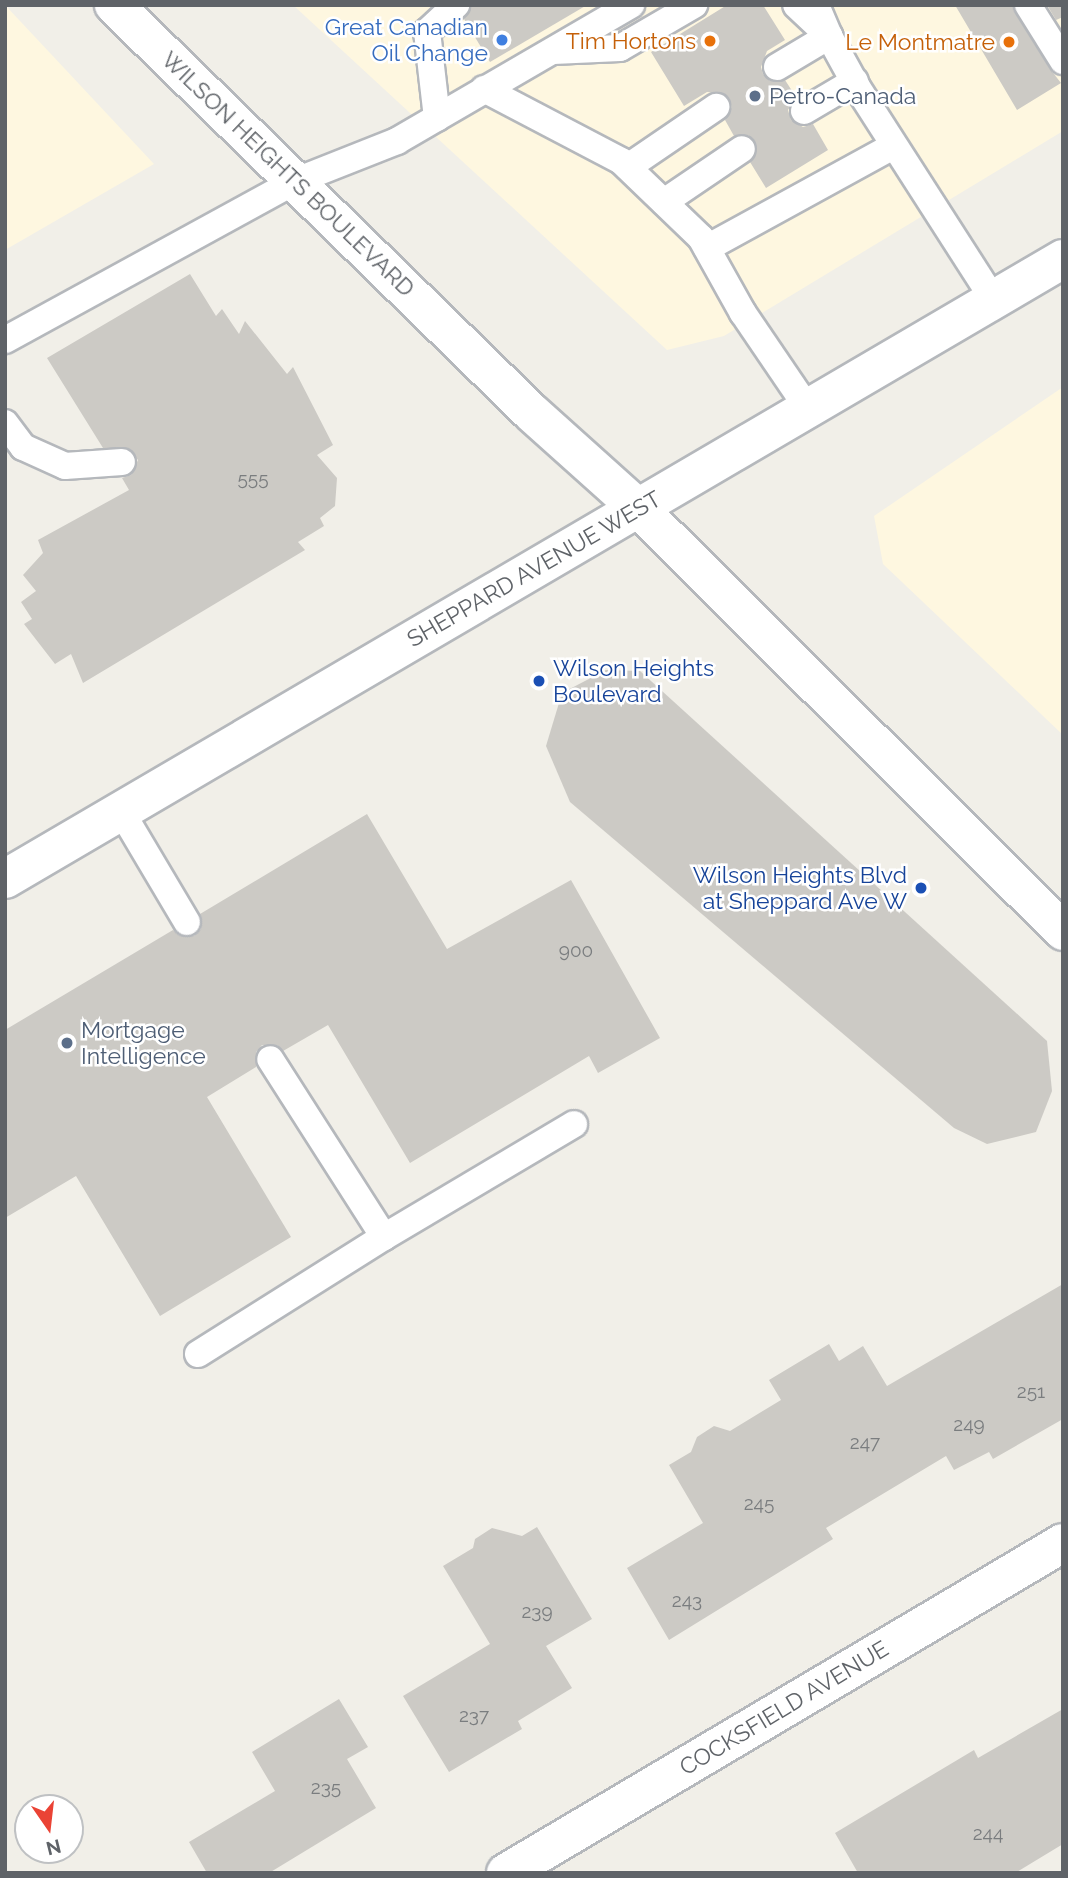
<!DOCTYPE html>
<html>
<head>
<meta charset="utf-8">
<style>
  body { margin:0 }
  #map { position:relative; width:1068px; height:1878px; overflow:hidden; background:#f1efe8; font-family:Raleway,sans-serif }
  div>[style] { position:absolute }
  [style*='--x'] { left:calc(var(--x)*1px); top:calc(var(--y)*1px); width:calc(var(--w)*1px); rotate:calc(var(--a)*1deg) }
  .commercial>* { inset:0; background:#fef7e0 }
  .building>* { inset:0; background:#cccac5 }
  .roads { filter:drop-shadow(2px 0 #b5b8bc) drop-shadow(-2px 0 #b5b8bc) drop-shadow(0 2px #b5b8bc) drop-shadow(0 -2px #b5b8bc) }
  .service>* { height:26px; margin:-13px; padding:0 13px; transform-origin:13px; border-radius:13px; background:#fff }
  .minor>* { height:38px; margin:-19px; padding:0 19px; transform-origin:19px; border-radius:19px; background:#fff }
  .tertiary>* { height:38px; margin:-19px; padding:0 19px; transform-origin:19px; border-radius:19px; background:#fff }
  .secondary>* { height:38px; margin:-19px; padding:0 19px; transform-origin:19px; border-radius:19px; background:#fff }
  .dots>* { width:19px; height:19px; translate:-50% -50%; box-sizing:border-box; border:4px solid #fff; border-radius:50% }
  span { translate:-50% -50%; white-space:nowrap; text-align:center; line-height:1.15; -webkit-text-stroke:5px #fff; paint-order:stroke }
  .number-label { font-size:19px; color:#7a7d7f }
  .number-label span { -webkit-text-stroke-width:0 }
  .shop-label { font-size:23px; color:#366cbe }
  .right { translate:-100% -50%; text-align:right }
  .food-label { font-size:23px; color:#c56008 }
  .service-label { font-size:23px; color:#4e5e75 }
  .left { translate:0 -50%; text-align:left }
  .street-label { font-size:23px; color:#5f6368 }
  .transit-label { font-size:23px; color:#164399 }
  .frame { position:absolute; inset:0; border:7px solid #5f6368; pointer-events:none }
  .north { position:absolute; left:14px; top:1794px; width:70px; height:70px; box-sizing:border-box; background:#fff; border:2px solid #bfc1c3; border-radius:50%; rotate:166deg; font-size:19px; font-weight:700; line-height:28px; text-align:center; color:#5f6368 }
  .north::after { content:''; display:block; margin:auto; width:24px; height:32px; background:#ea4335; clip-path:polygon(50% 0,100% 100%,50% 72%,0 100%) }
</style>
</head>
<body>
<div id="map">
  <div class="commercial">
    <div style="clip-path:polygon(5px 5px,154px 164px,5px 250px)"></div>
    <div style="clip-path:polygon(293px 5px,1063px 5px,1063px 131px,724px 336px,667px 350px)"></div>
    <div style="clip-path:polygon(1063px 387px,1063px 735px,883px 564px,874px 516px)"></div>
  </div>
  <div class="building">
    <div style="clip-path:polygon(471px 5px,587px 5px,490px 62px,464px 19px)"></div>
    <div style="clip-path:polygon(727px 5px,763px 5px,785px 40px,767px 51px,761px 67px,763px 74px,770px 81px,785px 80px,796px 97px,788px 110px,791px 120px,803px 127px,813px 124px,828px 150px,766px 188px,750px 162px,756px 155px,755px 141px,748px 135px,734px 136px,725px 120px,732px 107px,729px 98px,722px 93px,707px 92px,684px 106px,651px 52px)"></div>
    <div style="clip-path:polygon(955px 5px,1012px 5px,1050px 69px,1061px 83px,1017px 110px)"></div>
    <div style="clip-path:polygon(1047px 5px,1063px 5px,1063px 17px,1056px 20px)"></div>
    <div style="clip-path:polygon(190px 274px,216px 316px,222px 309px,239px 334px,245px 321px,287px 374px,293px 367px,333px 445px,317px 455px,337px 478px,335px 506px,320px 518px,324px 526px,298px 542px,305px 550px,83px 683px,71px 654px,55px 664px,24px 624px,32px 619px,21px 602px,36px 591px,23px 575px,43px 553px,38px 540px,129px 490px,122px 478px,131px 475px,138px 460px,128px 448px,103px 448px,47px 358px)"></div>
    <div style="clip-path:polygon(606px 670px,640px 671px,1047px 1041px,1052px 1091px,1036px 1132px,987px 1144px,954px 1128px,570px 802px,546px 746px,562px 693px)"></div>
    <div style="clip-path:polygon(367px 814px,447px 949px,571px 880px,660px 1038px,598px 1073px,589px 1056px,410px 1163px,328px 1025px,283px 1051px,277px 1045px,262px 1045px,256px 1052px,256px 1067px,207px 1097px,291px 1237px,160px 1316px,76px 1176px,5px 1218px,5px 1030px,173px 930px,180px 936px,194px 936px,201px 929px,200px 914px)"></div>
    <div style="clip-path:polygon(1063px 1284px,1063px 1419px,993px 1459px,989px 1452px,954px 1470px,946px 1456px,826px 1528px,833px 1539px,669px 1640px,627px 1568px,703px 1523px,669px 1465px,691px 1452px,697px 1437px,714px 1426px,730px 1431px,781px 1400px,769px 1380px,829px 1344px,839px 1361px,863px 1346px,887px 1386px)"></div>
    <div style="clip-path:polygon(537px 1527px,592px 1619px,546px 1646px,572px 1688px,518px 1721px,522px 1729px,449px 1772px,403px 1696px,490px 1644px,443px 1566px,473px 1548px,475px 1539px,492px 1528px,522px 1536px)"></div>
    <div style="clip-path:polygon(339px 1699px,368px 1747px,347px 1759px,376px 1808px,269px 1873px,207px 1873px,189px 1842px,275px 1791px,252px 1752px)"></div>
    <div style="clip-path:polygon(1063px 1709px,1063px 1844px,1015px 1873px,858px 1873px,835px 1833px,974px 1750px,978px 1758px)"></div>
  </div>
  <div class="roads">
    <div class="service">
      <div style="--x:816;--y:5;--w:34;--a:67"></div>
      <div style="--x:829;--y:36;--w:58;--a:61.2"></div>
      <div style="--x:857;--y:87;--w:253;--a:57.3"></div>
      <div style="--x:1028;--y:5;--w:66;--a:58"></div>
      <div style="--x:553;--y:51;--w:67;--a:-2.6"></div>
      <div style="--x:620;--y:48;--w:86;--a:-30.2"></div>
      <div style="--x:777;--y:67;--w:61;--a:-30.8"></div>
      <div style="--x:829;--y:36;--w:45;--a:-136.8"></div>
      <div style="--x:484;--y:89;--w:155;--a:27.7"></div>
      <div style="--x:621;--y:161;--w:111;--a:43.9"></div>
      <div style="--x:701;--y:238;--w:86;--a:60.8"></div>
      <div style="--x:743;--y:313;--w:117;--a:55.8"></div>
      <div style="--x:804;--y:111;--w:59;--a:-30.5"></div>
      <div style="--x:437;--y:118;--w:87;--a:-96.6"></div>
      <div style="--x:427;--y:32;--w:40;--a:-43"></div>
      <div style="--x:628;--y:167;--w:107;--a:-34.3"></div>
      <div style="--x:664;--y:202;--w:94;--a:-34.2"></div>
      <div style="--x:707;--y:248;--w:212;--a:-28.7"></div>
      <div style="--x:5;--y:340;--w:332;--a:-28.7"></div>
      <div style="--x:296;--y:181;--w:109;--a:-21.6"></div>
      <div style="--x:397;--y:141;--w:271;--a:-30.2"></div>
      <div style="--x:5;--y:423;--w:30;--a:53"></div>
      <div style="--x:23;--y:447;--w:46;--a:24.3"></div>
      <div style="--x:65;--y:466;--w:57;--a:-4"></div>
      <div style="--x:121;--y:811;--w:129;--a:59.3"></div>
      <div style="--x:384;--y:1237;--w:221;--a:-30.7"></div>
      <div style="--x:198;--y:1354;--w:220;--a:-32.2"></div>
      <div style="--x:384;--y:1237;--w:211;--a:-122.6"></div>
    </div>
    <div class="minor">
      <div style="--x:506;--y:1873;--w:647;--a:-30.65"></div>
    </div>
    <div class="tertiary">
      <div style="--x:639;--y:509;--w:598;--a:44.86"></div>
    </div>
    <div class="secondary">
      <div style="--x:114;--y:5;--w:584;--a:44.31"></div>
      <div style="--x:532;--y:413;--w:144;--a:41.9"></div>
      <div style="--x:5;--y:879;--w:1226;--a:-30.37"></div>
    </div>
  </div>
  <div class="dots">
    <div style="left:502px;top:40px;background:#3f7fe0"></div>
    <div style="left:710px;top:41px;background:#e8710a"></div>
    <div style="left:1009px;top:42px;background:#e8710a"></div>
    <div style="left:755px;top:96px;background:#5c6f8a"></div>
    <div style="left:539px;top:681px;background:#1a4fb4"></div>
    <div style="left:921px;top:888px;background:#1a4fb4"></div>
    <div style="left:67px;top:1043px;background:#5c6f8a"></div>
  </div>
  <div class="number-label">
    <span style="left:253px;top:479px">555</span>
    <span style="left:576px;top:951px">900</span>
    <span style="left:1031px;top:1392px">251</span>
    <span style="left:969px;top:1425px">249</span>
    <span style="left:865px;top:1443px">247</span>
    <span style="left:759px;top:1504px">245</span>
    <span style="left:687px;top:1601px">243</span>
    <span style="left:537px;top:1612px">239</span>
    <span style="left:474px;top:1716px">237</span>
    <span style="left:326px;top:1788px">235</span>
    <span style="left:988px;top:1834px">244</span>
  </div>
  <div class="shop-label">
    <span class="right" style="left:488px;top:40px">Great Canadian<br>Oil Change</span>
  </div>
  <div class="food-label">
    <span class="right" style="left:696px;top:41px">Tim Hortons</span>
    <span class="right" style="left:995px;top:42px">Le Montmatre</span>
  </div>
  <div class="service-label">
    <span class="left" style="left:769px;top:96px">Petro-Canada</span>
    <span class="left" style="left:81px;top:1043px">Mortgage<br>Intelligence</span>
  </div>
  <div class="street-label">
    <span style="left:288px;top:174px;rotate:44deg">WILSON HEIGHTS BOULEVARD</span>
    <span style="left:534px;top:569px;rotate:-30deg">SHEPPARD AVENUE WEST</span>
    <span style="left:784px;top:1708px;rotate:-31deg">COCKSFIELD AVENUE</span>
  </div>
  <div class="transit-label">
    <span class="left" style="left:553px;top:681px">Wilson Heights<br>Boulevard</span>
    <span class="right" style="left:907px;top:888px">Wilson Heights Blvd<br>at Sheppard Ave W</span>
  </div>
  <div class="frame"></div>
  <div class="north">N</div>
</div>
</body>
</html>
